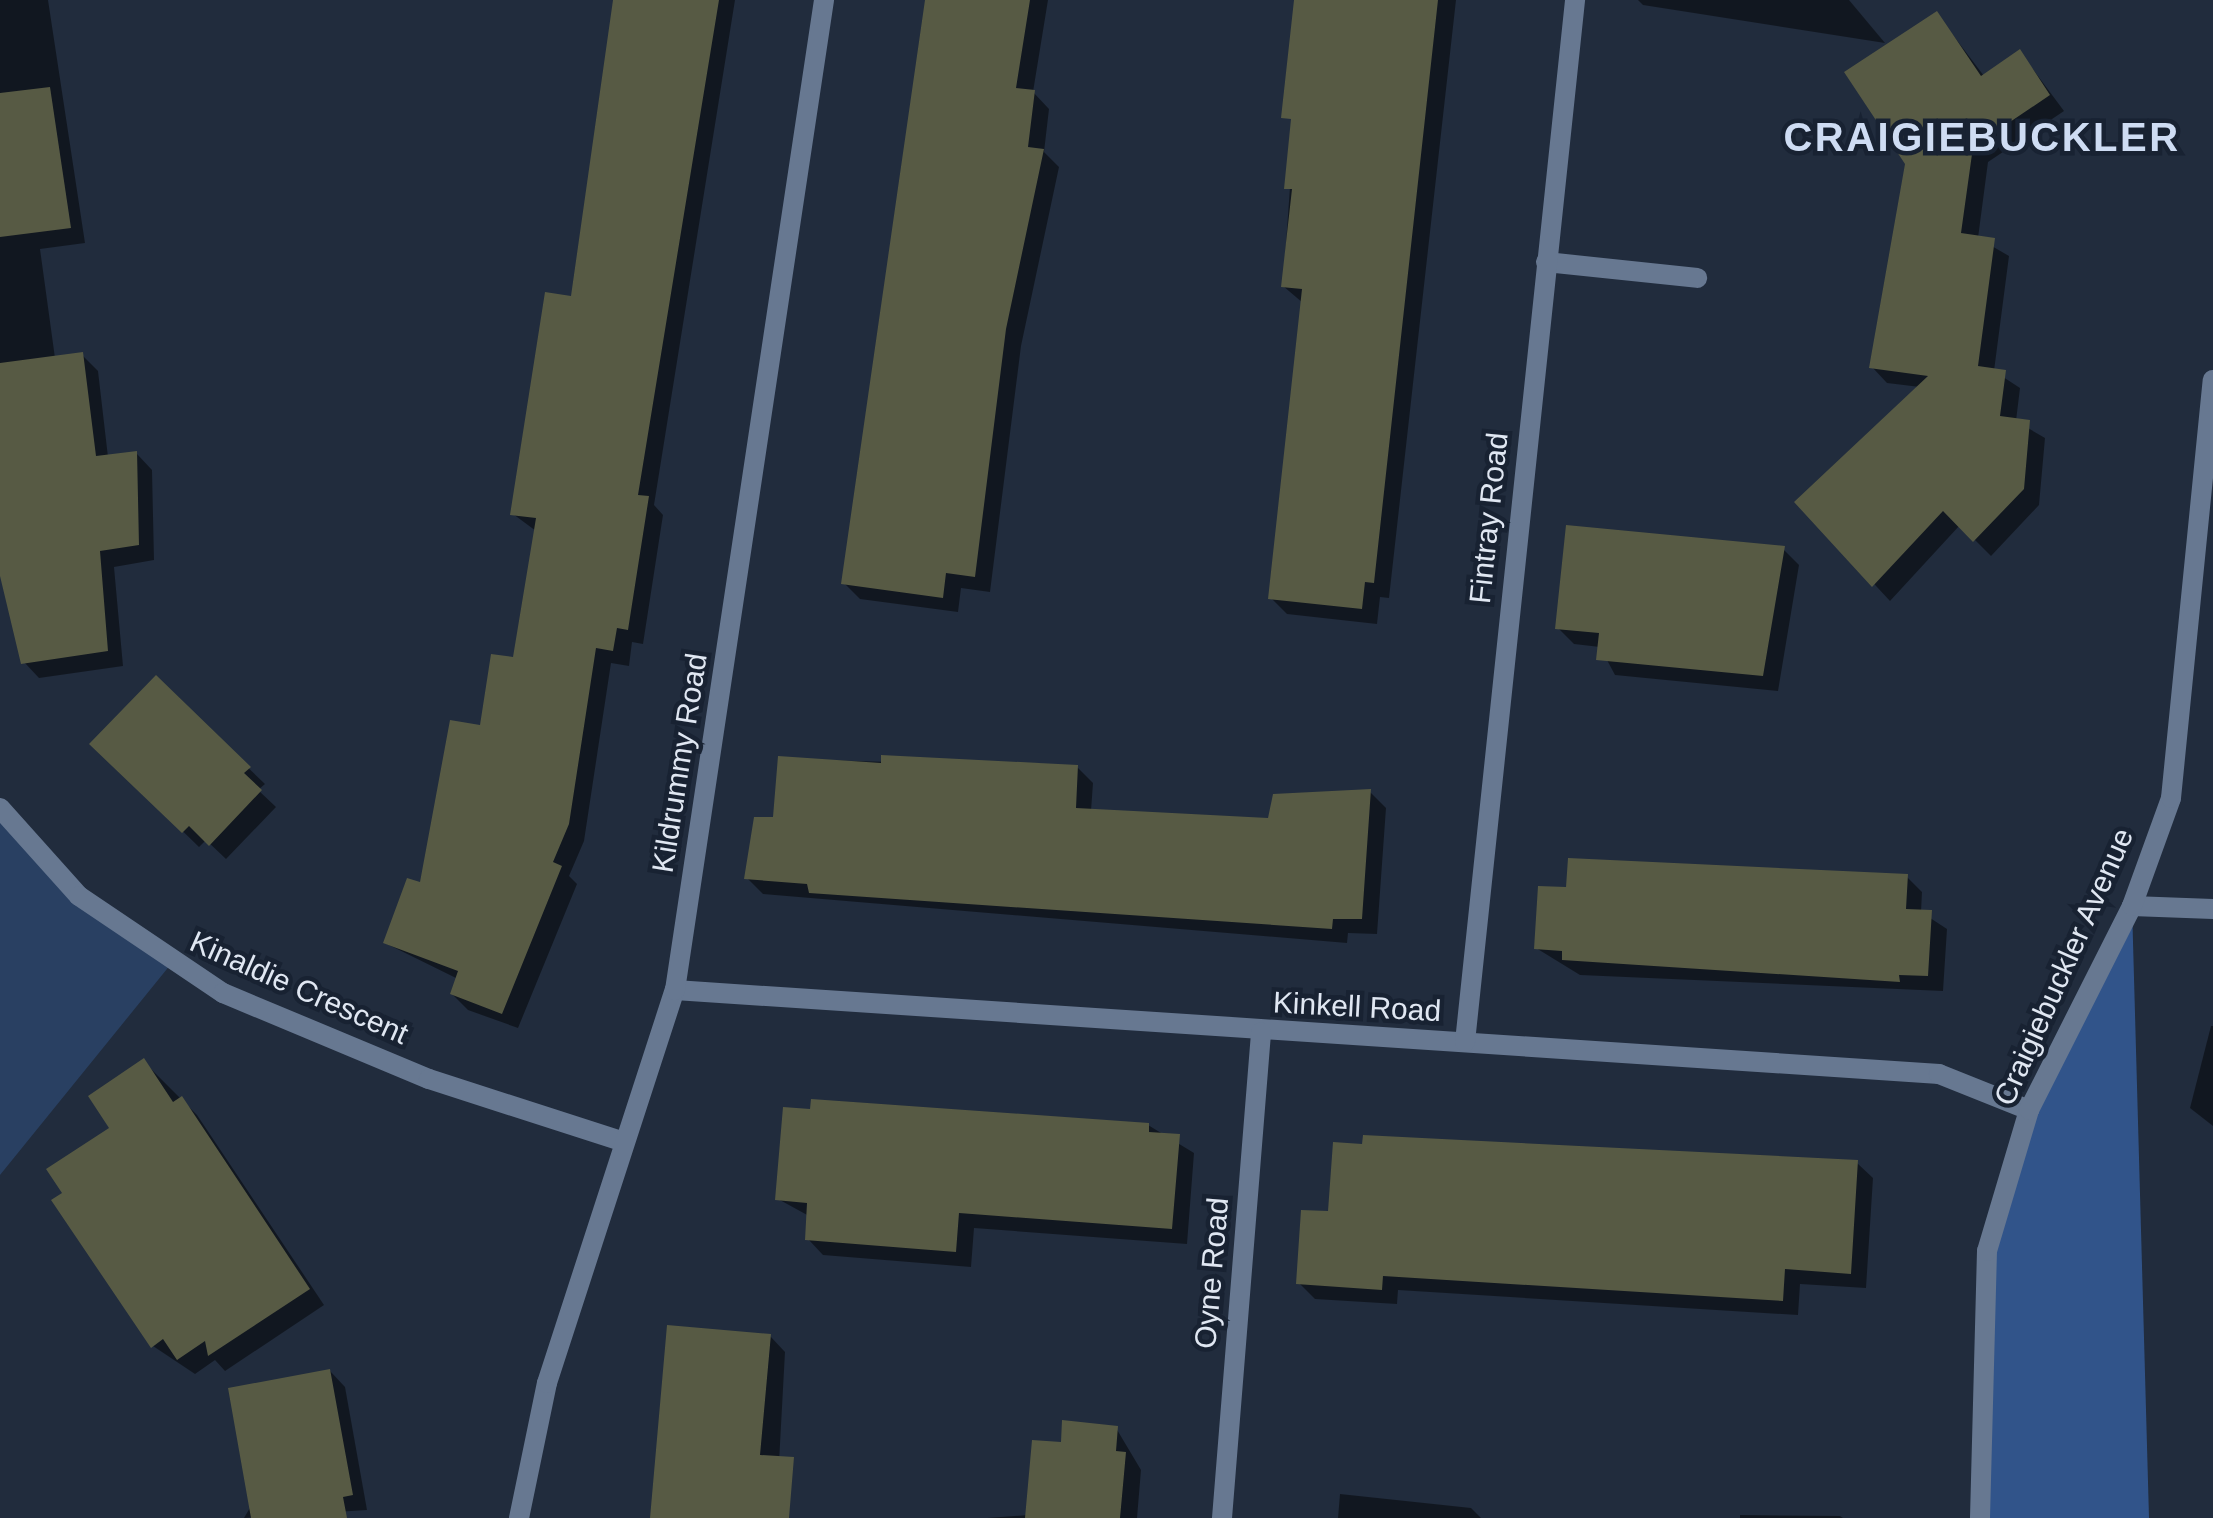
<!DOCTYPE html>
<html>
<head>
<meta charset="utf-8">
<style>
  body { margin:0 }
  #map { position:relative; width:2213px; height:1518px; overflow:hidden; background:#212c3d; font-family:Helvetica,sans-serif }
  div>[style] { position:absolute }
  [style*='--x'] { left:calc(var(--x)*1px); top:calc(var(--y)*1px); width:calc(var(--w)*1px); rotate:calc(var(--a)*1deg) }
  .green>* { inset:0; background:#294062 }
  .forest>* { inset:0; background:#31548a }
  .shadow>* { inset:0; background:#0007 }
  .building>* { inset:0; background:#575a44 }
  .service>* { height:20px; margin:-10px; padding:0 10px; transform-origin:10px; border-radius:10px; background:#677891 }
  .minor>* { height:20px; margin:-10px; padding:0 10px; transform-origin:10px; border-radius:10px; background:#677891 }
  span { translate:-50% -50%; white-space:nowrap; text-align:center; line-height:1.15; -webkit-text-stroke:9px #182232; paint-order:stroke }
  .street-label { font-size:30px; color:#e0e7f2 }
  .district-label { font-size:40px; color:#cedcf3; font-weight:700; letter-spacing:2.5px }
</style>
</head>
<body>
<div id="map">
  <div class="green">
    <div style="clip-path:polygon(0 809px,79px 896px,171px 964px,0 1175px)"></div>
  </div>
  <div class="forest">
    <div style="clip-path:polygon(2132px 906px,2149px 1518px,1980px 1518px,1987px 1251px,2029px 1110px)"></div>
  </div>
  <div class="shadow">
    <div style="clip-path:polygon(0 0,48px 0,85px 243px,40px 249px,55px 358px,82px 355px,98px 371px,108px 457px,137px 454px,152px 470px,154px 560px,114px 567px,123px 666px,39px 678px,24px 662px,0 523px)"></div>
    <div style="clip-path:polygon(615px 0,735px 0,654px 505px,663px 515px,643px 644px,632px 642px,629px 666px,611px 663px,584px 841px,569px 876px,577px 884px,518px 1028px,468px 1010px,452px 994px,458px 979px,385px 943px,421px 886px,515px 660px,536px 531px,513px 514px,573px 299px)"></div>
    <div style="clip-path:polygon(929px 0,1048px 0,1033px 92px,1049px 109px,1044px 152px,1059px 167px,1021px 346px,990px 592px,961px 588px,958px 612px,860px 599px,844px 583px)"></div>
    <div style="clip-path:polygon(1315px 0,1456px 0,1389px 598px,1380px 597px,1377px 624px,1287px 614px,1271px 598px,1303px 303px,1283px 286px,1298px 74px)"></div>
    <div style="clip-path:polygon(1638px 0,1849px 0,1885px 43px,1643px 5px)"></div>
    <div style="clip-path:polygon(1937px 14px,1984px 76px,2020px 52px,2064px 111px,1988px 162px,1978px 238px,2009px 256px,1994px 371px,2020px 388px,2016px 421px,2045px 438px,2039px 505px,1991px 556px,1960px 525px,1890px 601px,1798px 502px,1920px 387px,1887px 383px,1872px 367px)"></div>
    <div style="clip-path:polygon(1783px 549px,1799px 565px,1778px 691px,1615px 675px,1600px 647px,1574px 644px,1558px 628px)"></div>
    <div style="clip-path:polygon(156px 679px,265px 784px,258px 790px,276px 807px,226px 859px,206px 840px,199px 847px,93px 744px)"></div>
    <div style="clip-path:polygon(781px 759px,1077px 767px,1093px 783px,1091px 811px,1270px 821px,1370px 792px,1386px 808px,1377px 934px,1348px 933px,1347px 943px,763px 894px,747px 878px,776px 819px)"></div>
    <div style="clip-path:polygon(1907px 877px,1922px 892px,1921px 912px,1947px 929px,1943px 991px,1580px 975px,1536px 948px)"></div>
    <div style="clip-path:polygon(2211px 1026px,2213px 1026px,2213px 1126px,2190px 1108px)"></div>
    <div style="clip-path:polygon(143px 1061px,197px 1115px,324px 1305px,225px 1371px,215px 1360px,195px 1374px,153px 1346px,66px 1193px,113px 1129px)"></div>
    <div style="clip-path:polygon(1148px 1125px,1194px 1153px,1187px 1244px,974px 1228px,971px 1267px,823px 1255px,808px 1239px,809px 1216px,778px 1199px)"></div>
    <div style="clip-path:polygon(1857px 1163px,1873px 1178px,1866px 1288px,1800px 1284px,1798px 1315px,1398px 1290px,1397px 1304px,1315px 1299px,1299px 1283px,1331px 1214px)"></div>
    <div style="clip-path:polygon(770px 1336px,785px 1352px,776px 1518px,642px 1518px,652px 1518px)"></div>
    <div style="clip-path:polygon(330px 1371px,345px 1387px,367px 1510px,244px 1518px)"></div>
    <div style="clip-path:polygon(1116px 1428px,1141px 1470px,1137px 1518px,987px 1518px,1028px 1515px,1063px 1445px)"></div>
    <div style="clip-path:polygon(1340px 1494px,1471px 1508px,1481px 1518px,1338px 1518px)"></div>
    <div style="clip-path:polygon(1740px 1515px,1840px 1516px,1843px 1518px,1740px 1518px)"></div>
  </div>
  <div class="building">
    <div style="clip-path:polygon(613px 0,719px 0,638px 495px,649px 496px,628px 630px,617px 628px,613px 651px,596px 648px,569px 824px,553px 862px,562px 866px,502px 1014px,450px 994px,458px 971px,383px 943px,407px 878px,420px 882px,450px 720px,480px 725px,491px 654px,513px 657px,536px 518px,510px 515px,545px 292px,571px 296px)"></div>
    <div style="clip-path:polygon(925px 0,1030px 0,1016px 88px,1035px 90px,1028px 147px,1044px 149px,1006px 329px,975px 577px,946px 573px,943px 598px,841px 584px)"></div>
    <div style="clip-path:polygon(1294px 0,1438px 0,1374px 583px,1365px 582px,1362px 609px,1268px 599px,1302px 289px,1281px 287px,1292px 189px,1284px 189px,1291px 119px,1281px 118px)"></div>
    <div style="clip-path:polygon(1937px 11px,1981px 76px,2020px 49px,2050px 95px,1973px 147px,1961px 233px,1995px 238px,1978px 366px,2006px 370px,2000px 416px,2030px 420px,2024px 489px,1973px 542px,1943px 511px,1872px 587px,1794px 502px,1928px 376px,1869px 368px,1905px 164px,1844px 72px)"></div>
    <div style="clip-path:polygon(50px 87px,71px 228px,0 237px,0 93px)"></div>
    <div style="clip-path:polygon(83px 352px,96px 456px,137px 451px,139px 545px,100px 551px,108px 651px,21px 664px,0 576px,0 363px)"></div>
    <div style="clip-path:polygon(1566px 525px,1785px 546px,1763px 676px,1596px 660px,1599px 633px,1555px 629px)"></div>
    <div style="clip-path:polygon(156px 675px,251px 767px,244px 773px,262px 790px,209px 846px,189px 826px,182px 833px,89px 744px)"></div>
    <div style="clip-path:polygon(881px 755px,1078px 765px,1076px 808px,1268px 818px,1273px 794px,1371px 789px,1362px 919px,1333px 919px,1332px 929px,809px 893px,807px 884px,744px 879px,754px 817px,773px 817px,778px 756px,881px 763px)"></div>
    <div style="clip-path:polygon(1568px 858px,1908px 874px,1906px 909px,1932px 910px,1928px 976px,1899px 975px,1900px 982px,1562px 960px,1562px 951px,1534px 949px,1538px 886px,1566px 887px)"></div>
    <div style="clip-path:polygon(144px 1058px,173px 1102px,182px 1096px,310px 1289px,208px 1356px,205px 1341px,177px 1360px,163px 1339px,151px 1348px,51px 1200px,62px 1193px,46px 1169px,109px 1128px,88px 1096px)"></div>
    <div style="clip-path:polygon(811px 1099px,1149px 1123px,1149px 1132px,1180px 1134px,1172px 1229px,959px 1213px,956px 1252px,805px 1240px,807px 1203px,775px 1200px,783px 1107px,810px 1109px)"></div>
    <div style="clip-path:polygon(1363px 1135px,1858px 1160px,1851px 1274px,1785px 1269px,1783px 1301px,1383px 1276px,1382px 1290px,1296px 1284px,1301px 1210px,1328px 1211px,1333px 1142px,1362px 1144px)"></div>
    <div style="clip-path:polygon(667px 1325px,771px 1334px,760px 1455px,794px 1457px,789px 1518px,650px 1518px)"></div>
    <div style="clip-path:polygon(330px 1369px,353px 1495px,343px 1497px,347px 1518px,251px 1518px,228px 1388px)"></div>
    <div style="clip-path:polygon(1062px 1420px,1118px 1426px,1116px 1451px,1126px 1452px,1120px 1518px,1025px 1518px,1032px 1440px,1061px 1442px)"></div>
  </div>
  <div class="service">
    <div style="--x:1546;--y:262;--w:152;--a:6"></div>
  </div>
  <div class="minor">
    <div style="--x:0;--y:808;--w:118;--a:48.1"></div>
    <div style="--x:79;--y:896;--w:174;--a:34"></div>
    <div style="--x:223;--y:993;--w:223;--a:22.7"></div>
    <div style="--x:429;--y:1079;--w:202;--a:17.9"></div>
    <div style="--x:2132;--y:906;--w:81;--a:2.1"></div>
    <div style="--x:675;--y:990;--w:1267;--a:3.8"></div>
    <div style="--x:1939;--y:1074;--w:97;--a:21.8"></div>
    <div style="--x:1465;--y:1042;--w:1048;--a:-83.97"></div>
    <div style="--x:519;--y:1518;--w:138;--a:-78.3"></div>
    <div style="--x:547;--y:1383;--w:413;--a:-72"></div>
    <div style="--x:675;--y:990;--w:1001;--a:-81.44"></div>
    <div style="--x:1222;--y:1518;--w:487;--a:-85.4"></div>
    <div style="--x:1980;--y:1518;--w:267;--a:-88.5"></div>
    <div style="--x:1987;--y:1251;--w:147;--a:-73.4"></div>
    <div style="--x:2029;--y:1110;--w:229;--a:-63.2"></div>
    <div style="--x:2132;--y:906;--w:115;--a:-70.1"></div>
    <div style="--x:2171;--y:798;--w:420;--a:-84.3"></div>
  </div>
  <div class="street-label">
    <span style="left:1489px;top:518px;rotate:-84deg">Fintray Road</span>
    <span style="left:680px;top:763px;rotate:-81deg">Kildrummy Road</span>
    <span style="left:2064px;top:967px;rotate:-66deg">Craigiebuckler Avenue</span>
    <span style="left:299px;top:988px;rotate:24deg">Kinaldie Crescent</span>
    <span style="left:1357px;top:1007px;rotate:3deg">Kinkell Road</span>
    <span style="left:1212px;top:1273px;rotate:-85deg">Oyne Road</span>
  </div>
  <div class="district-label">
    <span style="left:1982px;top:137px">CRAIGIEBUCKLER</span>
  </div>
</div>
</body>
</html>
